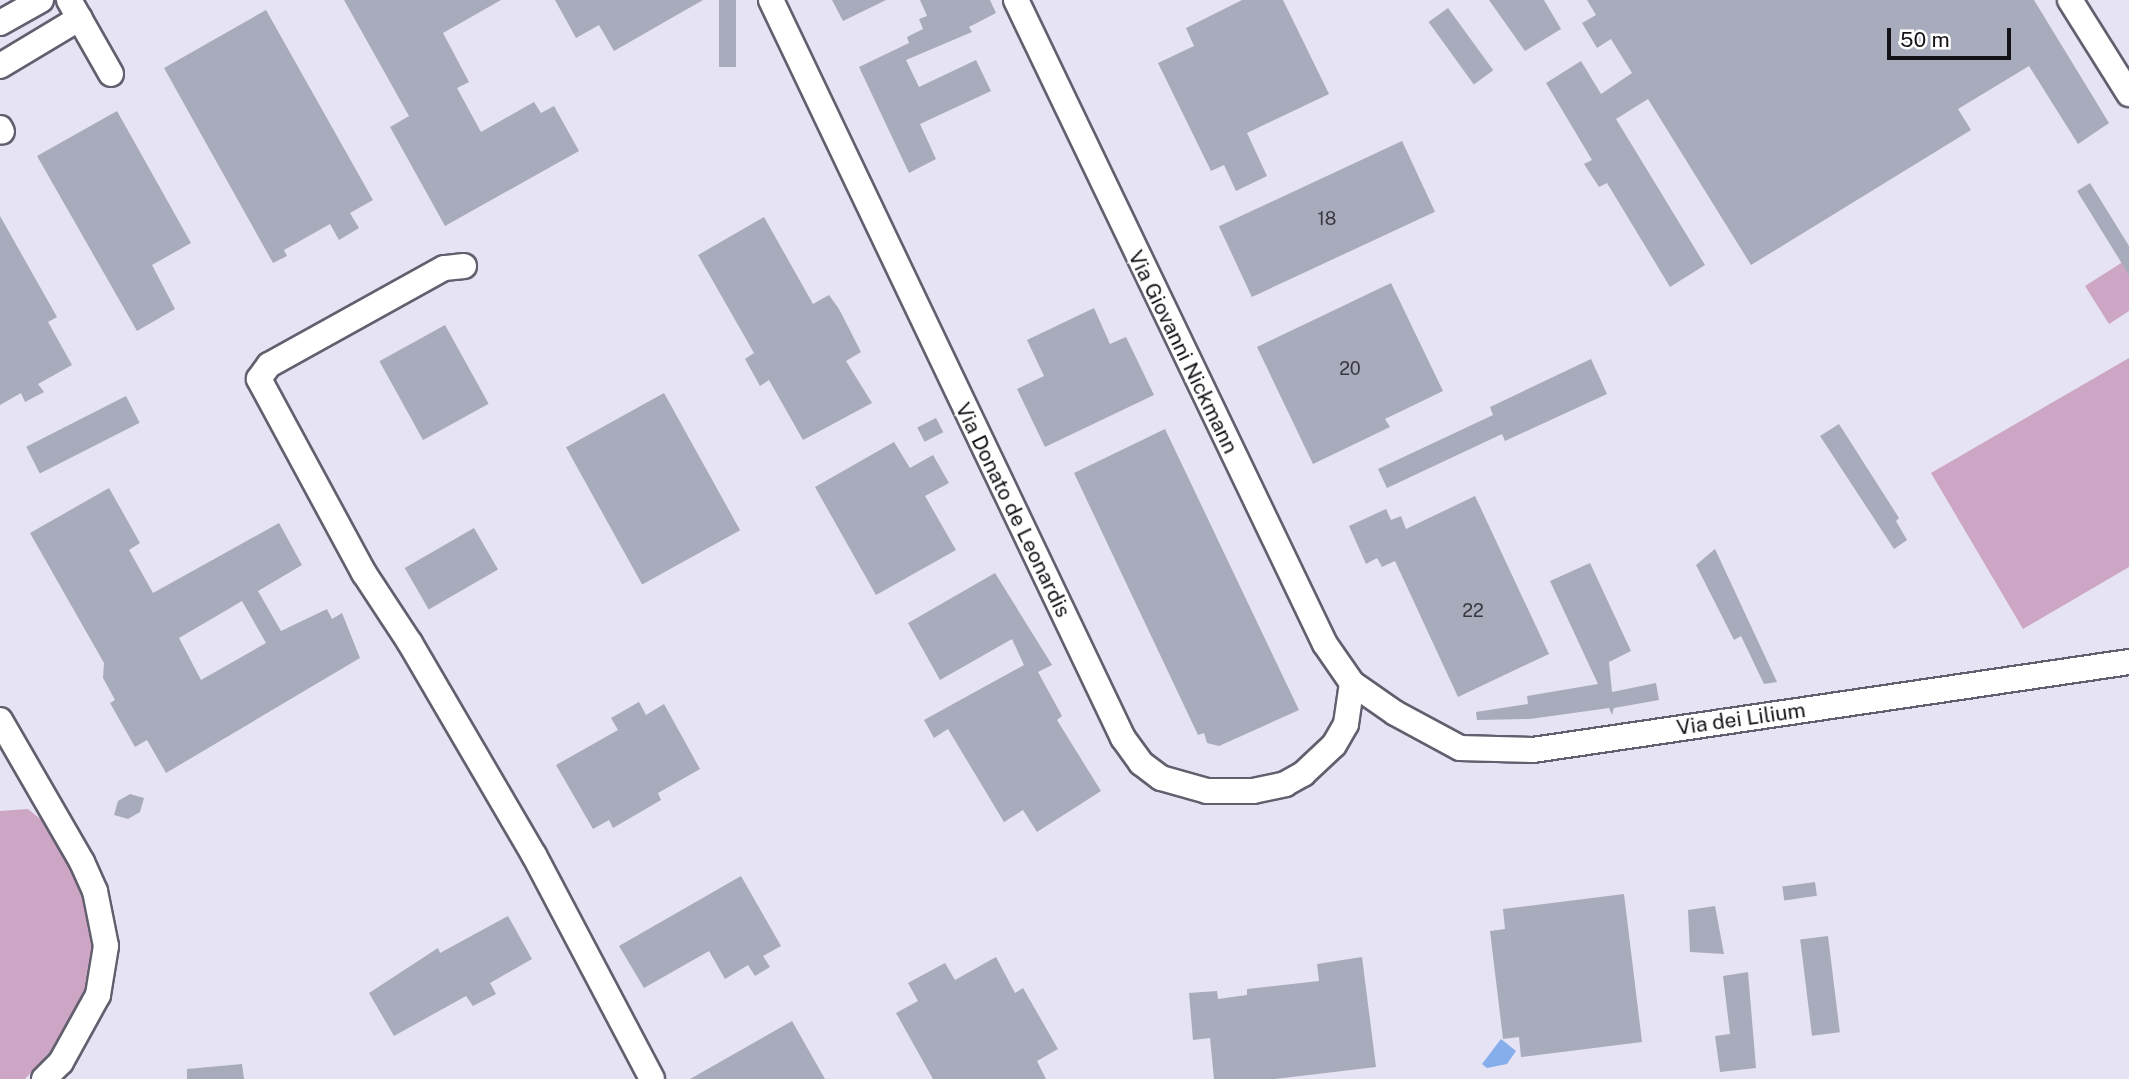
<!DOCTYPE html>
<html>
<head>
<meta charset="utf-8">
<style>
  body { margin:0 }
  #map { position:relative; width:2129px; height:1079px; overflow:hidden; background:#e6e3f4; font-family:"Public Sans",sans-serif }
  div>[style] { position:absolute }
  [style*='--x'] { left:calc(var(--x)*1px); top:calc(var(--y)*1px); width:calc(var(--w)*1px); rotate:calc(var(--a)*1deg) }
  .green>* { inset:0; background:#cca6c4 }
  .water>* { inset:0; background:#85aeea }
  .building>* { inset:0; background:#a8abbb; transform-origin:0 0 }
  .roads { filter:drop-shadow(2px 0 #625f6e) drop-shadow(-2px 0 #625f6e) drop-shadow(0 2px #625f6e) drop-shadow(0 -2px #625f6e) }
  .minor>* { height:24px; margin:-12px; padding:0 12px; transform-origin:12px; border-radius:12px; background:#fff }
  span { translate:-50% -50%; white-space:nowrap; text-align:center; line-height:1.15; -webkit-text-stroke:5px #fff; paint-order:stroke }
  .number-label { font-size:18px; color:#393841 }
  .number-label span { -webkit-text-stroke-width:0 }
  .street-label { font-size:21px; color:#141218 }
  .scale { position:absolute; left:1887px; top:28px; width:124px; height:32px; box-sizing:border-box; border:4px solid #141218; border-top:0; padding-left:9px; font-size:21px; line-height:24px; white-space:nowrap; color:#141218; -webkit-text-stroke:5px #fff; paint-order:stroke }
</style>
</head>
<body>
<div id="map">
  <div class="green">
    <div style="clip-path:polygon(2129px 258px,2129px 311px,2109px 324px,2085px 286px)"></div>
    <div style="clip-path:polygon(2129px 358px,2129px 567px,2023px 629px,1931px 473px)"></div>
    <div style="clip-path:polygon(28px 809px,61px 836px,81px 878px,93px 949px,87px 991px,58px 1043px,25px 1079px,0 1079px,0 811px)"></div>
  </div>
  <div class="water">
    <div style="clip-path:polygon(1501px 1039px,1516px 1051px,1507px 1064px,1487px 1068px,1482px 1064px)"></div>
  </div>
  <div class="building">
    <div style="clip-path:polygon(344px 0,501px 0,443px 33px,469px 82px,457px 88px,481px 132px,534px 102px,541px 113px,554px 106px,579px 151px,445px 226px,390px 127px,409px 116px)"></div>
    <div style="clip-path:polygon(555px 0,703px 0,614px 51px,599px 25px,576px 38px)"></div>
    <div style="left:719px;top:0;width:17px;height:67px"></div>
    <div style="clip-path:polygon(832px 0,886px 0,843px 21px)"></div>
    <div style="clip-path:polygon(920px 0,990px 0,996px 13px,969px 27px,972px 32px,906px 60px,919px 87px,976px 60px,991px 91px,920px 124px,936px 159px,909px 173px,859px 67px,909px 43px,907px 37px,923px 29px,919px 19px,927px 16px)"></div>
    <div style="clip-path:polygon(1242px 0,1283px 0,1329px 94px,1247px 133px,1267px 176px,1236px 191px,1224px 165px,1211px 171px,1158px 63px,1194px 46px,1186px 28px)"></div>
    <div style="clip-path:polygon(1489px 0,1544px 0,1561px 29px,1525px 51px)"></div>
    <div style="clip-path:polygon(1587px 0,2034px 0,2109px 123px,2078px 144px,2029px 66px,1958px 109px,1971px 130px,1751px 265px,1648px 99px,1616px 119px,1705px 265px,1670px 287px,1607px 183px,1599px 187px,1584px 164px,1592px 160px,1546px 83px,1581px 61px,1601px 94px,1632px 73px,1611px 39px,1597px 48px,1582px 23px,1596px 15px)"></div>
    <div style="left:1448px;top:8px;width:77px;height:24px;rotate:54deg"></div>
    <div style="clip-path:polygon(266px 10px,373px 200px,350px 213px,359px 228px,339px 240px,330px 224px,284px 250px,287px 256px,273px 263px,164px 68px)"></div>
    <div style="clip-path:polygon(117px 111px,191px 243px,152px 265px,175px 309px,137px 331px,37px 156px)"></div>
    <div style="left:1402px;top:141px;width:78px;height:202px;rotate:65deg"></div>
    <div style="clip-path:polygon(2090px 183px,2129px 246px,2129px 275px,2077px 191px)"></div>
    <div style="clip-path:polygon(0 216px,57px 317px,48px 322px,72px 365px,38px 384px,44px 392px,25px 402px,21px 393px,0 405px)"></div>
    <div style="clip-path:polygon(764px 217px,813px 304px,829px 295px,839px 309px,861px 352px,846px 361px,872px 403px,803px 440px,769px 380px,760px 386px,745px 359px,754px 353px,698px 255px)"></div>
    <div style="clip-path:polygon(1391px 283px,1443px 391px,1385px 419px,1390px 427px,1313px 464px,1257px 347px)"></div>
    <div style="clip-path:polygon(1094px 308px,1110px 344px,1126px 337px,1154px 395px,1045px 447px,1017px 389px,1044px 376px,1027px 340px)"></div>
    <div style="left:445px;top:325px;width:90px;height:75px;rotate:61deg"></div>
    <div style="clip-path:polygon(1591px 359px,1607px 394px,1505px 441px,1502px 434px,1387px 488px,1378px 469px,1493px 415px,1490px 407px)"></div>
    <div style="left:664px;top:393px;width:157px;height:112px;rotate:61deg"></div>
    <div style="left:126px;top:396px;width:30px;height:112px;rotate:63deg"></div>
    <div style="left:936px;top:418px;width:16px;height:21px;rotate:63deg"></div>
    <div style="clip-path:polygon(1839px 424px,1899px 518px,1896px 521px,1907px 540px,1894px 549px,1820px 436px)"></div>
    <div style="clip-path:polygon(1165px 429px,1299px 710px,1219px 746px,1207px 743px,1204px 733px,1198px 735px,1074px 473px)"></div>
    <div style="clip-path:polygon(894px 442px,910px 468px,933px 455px,949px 483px,925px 496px,956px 550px,876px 595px,815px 487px)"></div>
    <div style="clip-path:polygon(evenodd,109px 488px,140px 543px,129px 550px,153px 593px,279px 523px,302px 565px,258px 591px,281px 631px,327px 609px,332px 619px,342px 613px,360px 658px,166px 773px,147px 740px,135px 747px,110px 703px,115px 700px,103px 678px,104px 663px,30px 533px,109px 488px,242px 601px,266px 643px,201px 680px,179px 638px,242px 601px)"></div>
    <div style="clip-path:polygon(1475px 496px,1549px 654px,1458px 697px,1395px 561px,1382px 567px,1377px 558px,1366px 564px,1349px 526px,1386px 509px,1391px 520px,1401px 516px,1406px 529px)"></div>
    <div style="left:474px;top:528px;width:48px;height:80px;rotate:60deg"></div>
    <div style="clip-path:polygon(1715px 549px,1777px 682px,1764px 684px,1741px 636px,1734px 640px,1696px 565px)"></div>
    <div style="clip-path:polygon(1590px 563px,1631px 651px,1609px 662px,1612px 692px,1656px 683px,1659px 700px,1614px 708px,1612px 715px,1609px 708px,1530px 719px,1477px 720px,1476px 712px,1528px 704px,1527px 696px,1598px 684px,1550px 581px)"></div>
    <div style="clip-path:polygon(995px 573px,1052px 665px,1038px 672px,1062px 716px,1057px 720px,1101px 791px,1037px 832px,1023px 810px,1004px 822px,948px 729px,934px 738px,924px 720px,1024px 665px,1012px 639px,940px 680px,908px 623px)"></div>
    <div style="clip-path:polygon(639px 702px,646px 715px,664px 704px,700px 769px,658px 793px,661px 800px,613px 828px,609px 820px,593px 829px,556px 765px,618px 730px,611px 718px)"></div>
    <div style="clip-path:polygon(130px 794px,144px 798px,140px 812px,128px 819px,114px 815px,118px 801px)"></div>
    <div style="clip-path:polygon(741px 876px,781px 946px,763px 956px,770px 967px,755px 976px,748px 965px,725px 979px,709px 951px,644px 988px,619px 946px)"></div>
    <div style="left:1815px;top:882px;width:14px;height:33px;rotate:82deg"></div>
    <div style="clip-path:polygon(1624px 894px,1642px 1042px,1521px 1057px,1519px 1037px,1503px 1039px,1490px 931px,1505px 929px,1503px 909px)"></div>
    <div style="clip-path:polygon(1715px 906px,1724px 954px,1690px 952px,1688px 910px)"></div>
    <div style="clip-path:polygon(508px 916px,532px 959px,490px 983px,496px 994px,473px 1006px,466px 996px,394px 1036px,369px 993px,438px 948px,440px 953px)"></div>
    <div style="left:1828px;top:936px;width:97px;height:28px;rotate:83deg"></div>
    <div style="clip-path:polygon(996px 957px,1015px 993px,1023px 988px,1058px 1049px,1037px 1061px,1046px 1079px,933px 1079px,896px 1013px,918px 1001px,908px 983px,945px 963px,955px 980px)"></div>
    <div style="clip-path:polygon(1362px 957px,1376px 1067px,1275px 1079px,1214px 1079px,1210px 1038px,1193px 1040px,1189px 993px,1217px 991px,1218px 999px,1247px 995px,1247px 989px,1319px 981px,1317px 964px)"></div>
    <div style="clip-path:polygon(1748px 972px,1756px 1068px,1720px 1072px,1715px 1036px,1730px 1034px,1723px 976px)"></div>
    <div style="clip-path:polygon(792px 1021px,825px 1079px,690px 1079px)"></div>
    <div style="clip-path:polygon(242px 1064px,244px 1079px,187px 1079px,187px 1069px)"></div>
  </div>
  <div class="roads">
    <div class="minor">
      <div style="--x:69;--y:0;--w:85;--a:60.4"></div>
      <div style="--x:771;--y:0;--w:818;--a:64.5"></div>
      <div style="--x:1123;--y:738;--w:31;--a:54"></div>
      <div style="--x:1141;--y:763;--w:25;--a:37"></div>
      <div style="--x:1161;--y:778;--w:48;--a:15.8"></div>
      <div style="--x:1207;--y:791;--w:46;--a:0"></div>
      <div style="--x:1253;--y:791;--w:33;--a:-12"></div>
      <div style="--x:1285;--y:784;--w:21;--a:-29"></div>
      <div style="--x:1303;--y:774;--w:42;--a:-43.1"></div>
      <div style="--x:1334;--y:745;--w:24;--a:-60"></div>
      <div style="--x:1346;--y:724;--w:41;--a:-81.7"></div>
      <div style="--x:1016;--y:0;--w:714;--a:64.37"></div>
      <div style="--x:1325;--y:644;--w:47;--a:55.3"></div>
      <div style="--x:1352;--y:683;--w:52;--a:34.9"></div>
      <div style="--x:1395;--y:713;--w:74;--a:28.3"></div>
      <div style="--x:1460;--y:748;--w:73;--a:1.6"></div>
      <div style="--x:1533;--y:750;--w:602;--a:-8.4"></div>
      <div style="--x:2070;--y:0;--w:111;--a:57.9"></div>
      <div style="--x:0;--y:23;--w:47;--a:-29.3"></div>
      <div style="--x:0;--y:66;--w:93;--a:-31"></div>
      <div style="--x:0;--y:128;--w:4;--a:63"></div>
      <div style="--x:464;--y:266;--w:20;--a:174"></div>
      <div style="--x:444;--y:268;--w:200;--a:151"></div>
      <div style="--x:269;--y:365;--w:17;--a:126"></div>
      <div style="--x:259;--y:379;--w:221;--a:61.6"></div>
      <div style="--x:364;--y:573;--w:84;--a:56.7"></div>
      <div style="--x:410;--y:643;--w:246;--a:59.7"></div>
      <div style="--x:534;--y:855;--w:253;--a:62.2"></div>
      <div style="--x:0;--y:720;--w:164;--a:60"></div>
      <div style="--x:82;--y:862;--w:32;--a:66"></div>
      <div style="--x:95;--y:891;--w:56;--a:78.7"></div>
      <div style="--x:106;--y:946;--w:50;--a:99.3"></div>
      <div style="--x:98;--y:995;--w:77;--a:118.9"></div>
      <div style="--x:61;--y:1062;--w:24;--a:135"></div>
    </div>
  </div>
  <div class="number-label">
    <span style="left:1327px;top:219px">18</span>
    <span style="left:1350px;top:369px">20</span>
    <span style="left:1473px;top:611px">22</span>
  </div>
  <div class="street-label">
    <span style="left:1183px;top:352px;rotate:64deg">Via Giovanni Nickmann</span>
    <span style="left:1013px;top:510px;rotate:64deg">Via Donato de Leonardis</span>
    <span style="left:1741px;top:719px;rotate:-8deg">Via dei Lilium</span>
  </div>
  <div class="scale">50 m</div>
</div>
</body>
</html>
